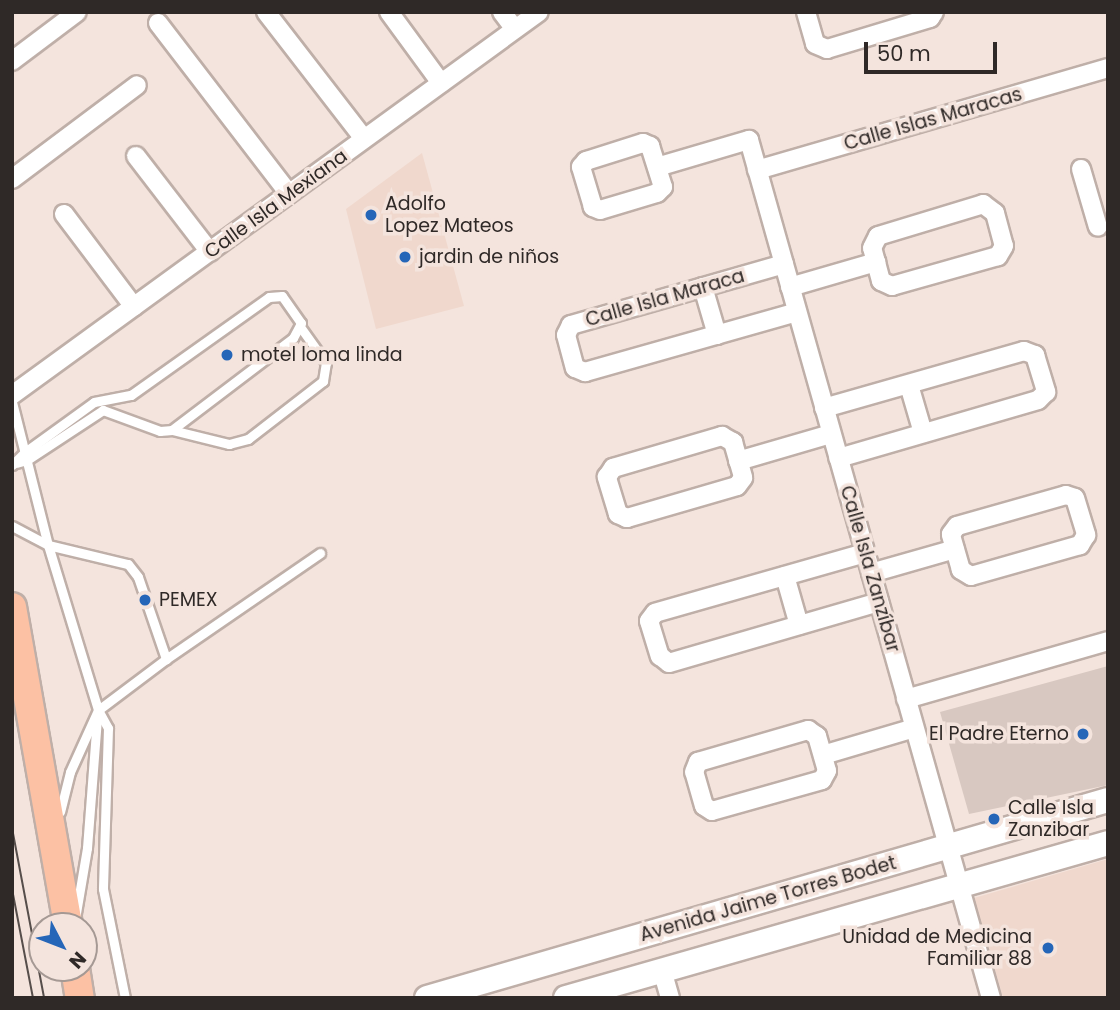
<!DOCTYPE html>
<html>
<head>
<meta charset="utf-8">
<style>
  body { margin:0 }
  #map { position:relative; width:1120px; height:1010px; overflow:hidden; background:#f4e4dd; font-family:Poppins,sans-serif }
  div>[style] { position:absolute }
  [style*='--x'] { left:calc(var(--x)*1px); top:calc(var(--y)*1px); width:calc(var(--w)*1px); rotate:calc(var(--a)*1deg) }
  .built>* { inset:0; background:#f0d8cd }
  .building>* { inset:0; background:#d8c8c1 }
  .roads { filter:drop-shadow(2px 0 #bfafa8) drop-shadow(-2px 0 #bfafa8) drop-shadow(0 2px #bfafa8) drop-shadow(0 -2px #bfafa8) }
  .lane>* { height:9px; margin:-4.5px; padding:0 4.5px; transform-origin:4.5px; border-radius:4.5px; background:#fff }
  .street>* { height:18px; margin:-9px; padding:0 9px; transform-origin:9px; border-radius:9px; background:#fff }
  .secondary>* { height:24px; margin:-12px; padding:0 12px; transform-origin:12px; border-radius:12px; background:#fff }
  .primary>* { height:28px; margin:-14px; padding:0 14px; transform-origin:14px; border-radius:14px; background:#fcc1a4 }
  .tram>* { height:2px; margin:-1px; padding:0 1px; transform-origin:1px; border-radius:1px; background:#564e4b }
  .dots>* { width:19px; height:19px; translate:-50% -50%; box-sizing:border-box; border:4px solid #f4e4dd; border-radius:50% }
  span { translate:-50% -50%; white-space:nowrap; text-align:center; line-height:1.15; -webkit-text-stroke:7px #f4e4dd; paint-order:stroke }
  .street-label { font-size:19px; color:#2f2927 }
  .poi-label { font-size:19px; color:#2f2927 }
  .left { translate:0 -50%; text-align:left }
  .right { translate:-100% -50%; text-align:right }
  .frame { position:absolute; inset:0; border:14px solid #2f2927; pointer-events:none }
  .north { position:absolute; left:28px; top:912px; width:70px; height:70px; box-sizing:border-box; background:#f4e4dd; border:2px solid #a59994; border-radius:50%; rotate:132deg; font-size:19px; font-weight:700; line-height:28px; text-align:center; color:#2f2927 }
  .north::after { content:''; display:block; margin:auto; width:24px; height:32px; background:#2566b8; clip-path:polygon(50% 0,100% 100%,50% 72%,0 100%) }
  .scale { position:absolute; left:864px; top:42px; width:133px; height:32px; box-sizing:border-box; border:4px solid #2f2927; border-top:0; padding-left:9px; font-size:21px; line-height:24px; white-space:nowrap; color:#2f2927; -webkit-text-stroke:5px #f4e4dd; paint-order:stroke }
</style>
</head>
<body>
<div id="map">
  <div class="built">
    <div style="clip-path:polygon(422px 153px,464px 306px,376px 329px,346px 209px)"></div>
    <div style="clip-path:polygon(1108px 859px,1108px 998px,1003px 998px,974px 898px)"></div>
  </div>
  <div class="building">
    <div style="clip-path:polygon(1108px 666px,1108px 785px,969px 814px,940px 712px)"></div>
  </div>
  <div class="roads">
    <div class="lane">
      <div style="--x:12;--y:402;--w:147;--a:75.9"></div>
      <div style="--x:48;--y:545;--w:172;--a:73.1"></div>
      <div style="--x:98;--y:710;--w:21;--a:61"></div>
      <div style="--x:108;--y:728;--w:161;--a:91.8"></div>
      <div style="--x:103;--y:889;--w:111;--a:78.6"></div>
      <div style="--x:172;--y:430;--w:59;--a:13.8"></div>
      <div style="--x:229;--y:444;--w:20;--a:-15"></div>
      <div style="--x:248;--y:439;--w:95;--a:-37.7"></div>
      <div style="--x:323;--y:381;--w:18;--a:-81"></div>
      <div style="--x:326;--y:363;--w:43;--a:-125.5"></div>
      <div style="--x:12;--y:465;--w:18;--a:-45"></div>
      <div style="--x:25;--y:452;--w:85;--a:-35.9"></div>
      <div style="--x:94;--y:402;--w:38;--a:-11"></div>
      <div style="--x:131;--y:395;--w:169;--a:-35.4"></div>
      <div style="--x:269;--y:297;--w:13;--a:-4"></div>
      <div style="--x:282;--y:296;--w:33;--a:55"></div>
      <div style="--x:301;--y:323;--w:17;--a:118"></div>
      <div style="--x:293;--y:338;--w:152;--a:142.8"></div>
      <div style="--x:172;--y:430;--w:12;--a:175"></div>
      <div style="--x:160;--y:431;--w:61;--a:-159.8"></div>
      <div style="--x:103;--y:410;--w:91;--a:146.7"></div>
      <div style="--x:27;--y:460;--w:11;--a:165"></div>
      <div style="--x:12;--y:526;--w:41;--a:27.8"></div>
      <div style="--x:48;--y:545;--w:82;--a:13.4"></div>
      <div style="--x:128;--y:564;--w:16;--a:52"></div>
      <div style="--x:138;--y:577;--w:87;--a:71.1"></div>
      <div style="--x:166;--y:659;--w:85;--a:143.1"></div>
      <div style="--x:98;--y:710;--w:68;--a:114.3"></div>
      <div style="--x:70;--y:772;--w:41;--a:104"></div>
      <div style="--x:166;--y:659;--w:187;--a:-34.5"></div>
      <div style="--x:76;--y:913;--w:66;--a:-80.4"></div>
      <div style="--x:87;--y:848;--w:130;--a:-85.6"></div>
    </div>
    <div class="street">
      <div style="--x:266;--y:12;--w:160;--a:52.3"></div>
      <div style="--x:389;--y:12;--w:88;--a:53.8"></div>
      <div style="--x:502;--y:12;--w:21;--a:53"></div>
      <div style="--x:806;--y:12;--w:33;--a:74"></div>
      <div style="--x:815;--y:44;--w:13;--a:23"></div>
      <div style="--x:827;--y:49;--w:108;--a:-16.8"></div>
      <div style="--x:930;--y:18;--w:7;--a:-56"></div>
      <div style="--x:158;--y:23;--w:215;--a:52.5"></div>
      <div style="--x:12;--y:61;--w:81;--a:-37"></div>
      <div style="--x:643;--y:143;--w:8;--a:23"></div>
      <div style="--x:650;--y:146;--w:43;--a:72.4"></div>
      <div style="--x:663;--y:187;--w:8;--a:135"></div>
      <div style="--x:657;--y:193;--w:59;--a:163.4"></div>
      <div style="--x:600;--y:210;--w:8;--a:-157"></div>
      <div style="--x:593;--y:207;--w:42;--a:-106.7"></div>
      <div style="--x:581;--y:167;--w:8;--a:-50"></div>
      <div style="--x:586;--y:161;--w:60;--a:-17.5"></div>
      <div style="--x:136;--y:156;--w:121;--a:52.4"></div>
      <div style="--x:657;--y:167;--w:96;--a:-16.4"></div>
      <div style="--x:749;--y:140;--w:891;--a:74.25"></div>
      <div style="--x:1081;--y:169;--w:60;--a:73.7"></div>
      <div style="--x:757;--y:170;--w:366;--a:-16.2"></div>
      <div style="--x:12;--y:179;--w:156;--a:-36.9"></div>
      <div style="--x:983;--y:204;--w:15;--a:37"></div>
      <div style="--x:995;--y:213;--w:34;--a:75"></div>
      <div style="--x:1004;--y:246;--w:12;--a:121"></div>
      <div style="--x:998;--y:256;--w:110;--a:164.2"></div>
      <div style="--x:892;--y:286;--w:12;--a:-156"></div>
      <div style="--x:881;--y:281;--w:34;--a:-105"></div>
      <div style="--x:872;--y:248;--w:13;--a:-63"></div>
      <div style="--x:878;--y:236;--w:110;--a:-16.9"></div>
      <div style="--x:64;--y:214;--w:116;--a:53"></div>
      <div style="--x:784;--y:264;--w:222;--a:164"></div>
      <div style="--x:571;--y:325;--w:11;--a:117"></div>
      <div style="--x:566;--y:335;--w:34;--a:75"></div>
      <div style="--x:575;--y:368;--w:11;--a:22"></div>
      <div style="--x:585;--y:372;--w:220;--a:-15.8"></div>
      <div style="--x:703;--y:287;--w:50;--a:73.7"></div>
      <div style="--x:790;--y:287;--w:90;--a:-16.2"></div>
      <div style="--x:909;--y:385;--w:50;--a:73.7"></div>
      <div style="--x:12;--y:395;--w:651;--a:-36.01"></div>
      <div style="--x:824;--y:408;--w:208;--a:-15.9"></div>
      <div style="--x:1024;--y:351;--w:12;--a:20"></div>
      <div style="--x:1035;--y:355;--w:39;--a:73"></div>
      <div style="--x:1046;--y:392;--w:11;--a:135"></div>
      <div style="--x:1038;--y:400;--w:208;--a:163.8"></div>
      <div style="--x:722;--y:436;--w:13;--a:29"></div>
      <div style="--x:733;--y:442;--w:37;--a:74"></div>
      <div style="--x:743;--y:478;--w:10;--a:127"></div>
      <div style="--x:737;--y:486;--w:115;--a:163.8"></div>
      <div style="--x:627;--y:518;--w:10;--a:-156"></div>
      <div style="--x:618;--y:514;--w:39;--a:-107"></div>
      <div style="--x:607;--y:477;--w:11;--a:-56"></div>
      <div style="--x:613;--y:468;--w:114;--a:-16.4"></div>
      <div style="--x:738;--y:461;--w:97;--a:-16.2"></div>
      <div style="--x:1066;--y:495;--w:9;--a:18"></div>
      <div style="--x:1075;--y:498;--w:39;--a:73"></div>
      <div style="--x:1086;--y:535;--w:12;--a:121"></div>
      <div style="--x:1080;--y:545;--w:113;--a:164.1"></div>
      <div style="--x:971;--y:576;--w:12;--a:-149"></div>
      <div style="--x:961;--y:570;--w:37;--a:-106"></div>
      <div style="--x:951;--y:534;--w:10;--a:-53"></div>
      <div style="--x:957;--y:526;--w:113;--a:-15.9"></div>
      <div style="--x:865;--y:553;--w:218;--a:164.1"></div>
      <div style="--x:655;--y:613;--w:10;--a:127"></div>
      <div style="--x:649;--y:621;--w:37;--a:73"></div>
      <div style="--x:660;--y:656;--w:11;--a:38"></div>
      <div style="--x:669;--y:663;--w:219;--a:-16.2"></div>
      <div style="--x:871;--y:573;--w:87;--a:-15.9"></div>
      <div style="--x:785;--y:576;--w:51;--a:74.1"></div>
      <div style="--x:906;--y:699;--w:210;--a:-16"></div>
      <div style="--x:808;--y:730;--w:11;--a:34"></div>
      <div style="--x:817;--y:736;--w:36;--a:74"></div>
      <div style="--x:827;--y:771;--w:10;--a:119"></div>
      <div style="--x:822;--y:780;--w:114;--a:164.3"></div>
      <div style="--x:712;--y:811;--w:9;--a:-148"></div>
      <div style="--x:704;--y:806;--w:35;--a:-106"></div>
      <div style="--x:694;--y:772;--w:11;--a:-68"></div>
      <div style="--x:698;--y:762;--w:115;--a:-16.2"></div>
      <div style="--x:823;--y:755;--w:95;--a:-16.5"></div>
      <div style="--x:662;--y:970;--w:29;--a:74"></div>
    </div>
    <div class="secondary">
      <div style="--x:427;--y:998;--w:709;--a:-16.21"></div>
      <div style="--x:566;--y:998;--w:564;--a:-15.96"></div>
    </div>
    <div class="primary">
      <div style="--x:12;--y:607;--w:324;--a:80"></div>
      <div style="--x:75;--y:968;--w:30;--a:81"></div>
    </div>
  </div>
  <div class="tram">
    <div style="--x:12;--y:828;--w:173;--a:79.3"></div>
    <div style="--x:12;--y:889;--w:111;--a:79.1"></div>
  </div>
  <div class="dots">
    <div style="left:371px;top:215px;background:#2566b8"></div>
    <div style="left:405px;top:257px;background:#2566b8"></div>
    <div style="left:227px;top:355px;background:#2566b8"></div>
    <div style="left:145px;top:600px;background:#2566b8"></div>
    <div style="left:1083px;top:734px;background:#2566b8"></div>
    <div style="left:994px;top:819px;background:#2566b8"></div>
    <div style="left:1048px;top:948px;background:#2566b8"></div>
  </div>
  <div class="street-label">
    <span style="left:933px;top:119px;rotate:-16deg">Calle Islas Maracas</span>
    <span style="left:276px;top:204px;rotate:-36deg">Calle Isla Mexiana</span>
    <span style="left:665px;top:298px;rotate:-16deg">Calle Isla Maraca</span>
    <span style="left:870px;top:569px;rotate:74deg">Calle Isla Zanzíbar</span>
    <span style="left:768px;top:899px;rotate:-16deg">Avenida Jaime Torres Bodet</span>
  </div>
  <div class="poi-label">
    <span class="left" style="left:385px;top:215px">Adolfo<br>Lopez Mateos</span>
    <span class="left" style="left:419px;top:257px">jardin de niños</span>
    <span class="left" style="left:241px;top:355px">motel loma linda</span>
    <span class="left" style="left:159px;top:600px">PEMEX</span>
    <span class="right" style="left:1069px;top:734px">El Padre Eterno</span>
    <span class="left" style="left:1008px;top:819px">Calle Isla<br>Zanzibar</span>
    <span class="right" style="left:1032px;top:948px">Unidad de Medicina<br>Familiar 88</span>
  </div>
  <div class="frame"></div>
  <div class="north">N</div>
  <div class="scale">50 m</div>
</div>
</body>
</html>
